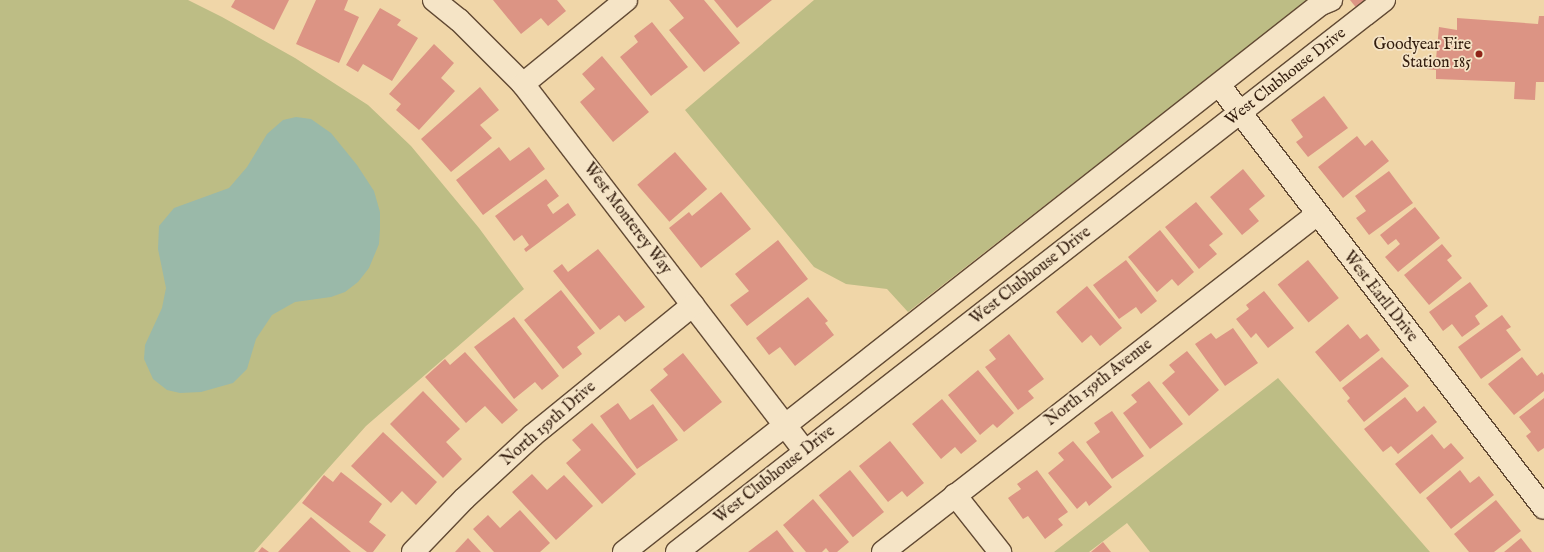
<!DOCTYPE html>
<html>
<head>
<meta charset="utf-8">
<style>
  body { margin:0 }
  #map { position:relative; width:1544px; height:552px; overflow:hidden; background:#f0d6a8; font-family:"IM FELL English",serif }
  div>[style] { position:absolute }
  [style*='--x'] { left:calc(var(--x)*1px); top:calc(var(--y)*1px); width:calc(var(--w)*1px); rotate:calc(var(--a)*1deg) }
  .green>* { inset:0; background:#bdbd85 }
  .water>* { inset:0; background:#9ab9a9 }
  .building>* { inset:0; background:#dc9484; transform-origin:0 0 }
  .roads { filter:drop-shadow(1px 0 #624a34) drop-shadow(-1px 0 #624a34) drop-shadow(0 1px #624a34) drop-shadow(0 -1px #624a34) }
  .minor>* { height:22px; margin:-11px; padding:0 11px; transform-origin:11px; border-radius:11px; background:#f5e4c6 }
  .tertiary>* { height:22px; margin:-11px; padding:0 11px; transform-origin:11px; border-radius:11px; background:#f5e4c6 }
  .dots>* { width:11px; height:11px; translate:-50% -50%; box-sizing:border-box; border:2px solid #f5e4c6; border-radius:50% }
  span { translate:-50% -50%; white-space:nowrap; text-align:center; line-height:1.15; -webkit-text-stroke:3.5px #f5e4c6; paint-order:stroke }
  .poi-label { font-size:16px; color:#321c0d }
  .right { translate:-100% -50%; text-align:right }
  .street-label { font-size:16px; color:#321c0d }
</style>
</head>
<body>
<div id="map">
  <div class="green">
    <div style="clip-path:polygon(0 0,188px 0,222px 17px,295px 58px,368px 105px,411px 146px,479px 228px,524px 289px,366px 426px,254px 552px,0 552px)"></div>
    <div style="clip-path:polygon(814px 0,1308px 0,908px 312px,887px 289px,846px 284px,814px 267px,685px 110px)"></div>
    <div style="clip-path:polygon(1278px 378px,1430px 552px,1150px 552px,1127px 523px,1089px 552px,1054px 552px)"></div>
  </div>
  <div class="water">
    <div style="clip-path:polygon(296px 117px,311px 119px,331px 133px,357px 165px,374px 191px,380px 212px,380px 229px,379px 244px,369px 268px,358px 282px,345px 292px,331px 297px,295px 302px,272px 315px,256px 339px,247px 369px,233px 383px,201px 392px,180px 393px,167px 390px,153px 379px,144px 359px,145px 345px,162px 308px,166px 288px,158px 249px,159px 226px,174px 208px,229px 188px,247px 167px,267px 134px,283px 120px)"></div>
  </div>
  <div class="building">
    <div style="clip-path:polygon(235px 0,289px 0,274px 30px,231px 7px)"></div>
    <div style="clip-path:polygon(316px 0,348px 0,344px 10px,359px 17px,339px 63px,296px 44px)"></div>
    <div style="clip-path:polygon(493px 0,557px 0,566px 11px,548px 26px,541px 18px,521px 34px)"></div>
    <div style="clip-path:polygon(669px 0,704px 0,740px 43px,704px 72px,669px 30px,684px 18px)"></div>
    <div style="clip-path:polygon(714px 0,772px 0,737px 28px)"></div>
    <div style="clip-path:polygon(1350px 0,1370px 0,1358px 10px)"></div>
    <div style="clip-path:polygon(380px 8px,401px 20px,397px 25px,418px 38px,392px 81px,363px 64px,358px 72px,346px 65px)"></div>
    <div style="clip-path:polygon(1539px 16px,1544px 16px,1544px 82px,1536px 82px,1535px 100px,1514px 99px,1515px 82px,1436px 79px,1436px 70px,1427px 69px,1428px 59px,1436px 59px,1439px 27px,1457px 30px,1457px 18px,1538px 24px)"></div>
    <div style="clip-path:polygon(652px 22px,688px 67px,651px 96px,620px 57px,638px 42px,634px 36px)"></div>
    <div style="clip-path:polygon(434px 44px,454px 63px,441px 78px,455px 91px,419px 130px,396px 110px,401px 104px,389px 94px)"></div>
    <div style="clip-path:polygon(602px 56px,649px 112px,613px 142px,580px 102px,595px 89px,582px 74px)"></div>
    <div style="clip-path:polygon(480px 87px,499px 110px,480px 125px,492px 138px,451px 172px,421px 139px)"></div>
    <div style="clip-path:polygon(1324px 96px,1348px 128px,1308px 157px,1296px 142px,1303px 137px,1291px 120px)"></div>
    <div style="clip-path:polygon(1357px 136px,1365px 146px,1372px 140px,1389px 161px,1343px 198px,1318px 167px)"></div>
    <div style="clip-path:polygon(499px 147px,510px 161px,529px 147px,545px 169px,483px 215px,456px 180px)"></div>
    <div style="left:675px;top:152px;width:49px;height:50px;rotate:49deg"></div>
    <div style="clip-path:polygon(1243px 169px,1265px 196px,1249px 209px,1259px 221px,1242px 235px,1210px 197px)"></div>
    <div style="clip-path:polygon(1389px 171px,1413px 203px,1369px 235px,1356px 218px,1366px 211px,1355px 196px)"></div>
    <div style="clip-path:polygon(546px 179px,559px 196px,547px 205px,553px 214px,568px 203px,576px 215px,526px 252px,524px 249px,529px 245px,522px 235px,514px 241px,495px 216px)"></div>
    <div style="clip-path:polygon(721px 192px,751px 229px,701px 268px,669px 228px,689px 212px,692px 216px)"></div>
    <div style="clip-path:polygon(1196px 202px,1223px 234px,1209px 245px,1217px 254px,1199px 269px,1165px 227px)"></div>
    <div style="clip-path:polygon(1415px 207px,1440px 238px,1398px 272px,1385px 257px,1400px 244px,1396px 239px,1388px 245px,1380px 235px)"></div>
    <div style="clip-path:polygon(1160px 230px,1194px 272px,1178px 286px,1172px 279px,1157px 292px,1128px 257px)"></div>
    <div style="clip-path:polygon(778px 240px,808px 279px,747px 326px,730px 305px,749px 291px,735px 274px)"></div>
    <div style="clip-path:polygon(1442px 244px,1452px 256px,1447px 260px,1462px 278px,1429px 305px,1404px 275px)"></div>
    <div style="clip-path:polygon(598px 249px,645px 307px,625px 322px,619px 315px,600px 330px,553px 271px,562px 264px,568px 272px)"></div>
    <div style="clip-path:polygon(1126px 260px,1157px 301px,1141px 314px,1136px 307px,1119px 319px,1093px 285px)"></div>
    <div style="left:1308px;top:260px;width:49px;height:39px;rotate:51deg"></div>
    <div style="clip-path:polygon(1470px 282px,1488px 306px,1475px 316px,1480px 324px,1462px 337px,1452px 324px,1443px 331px,1429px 312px)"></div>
    <div style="clip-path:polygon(1087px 286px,1122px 328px,1100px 346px,1091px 335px,1082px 343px,1056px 312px)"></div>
    <div style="clip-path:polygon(561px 290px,595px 333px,577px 347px,582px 354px,563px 369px,524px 320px)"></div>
    <div style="clip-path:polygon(1264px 291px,1294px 328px,1268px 348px,1256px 333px,1251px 338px,1236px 319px,1249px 309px,1246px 305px)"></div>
    <div style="clip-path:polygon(808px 297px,828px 321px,825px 323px,834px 335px,795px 366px,780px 347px,769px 355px,756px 338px)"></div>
    <div style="clip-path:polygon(1502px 315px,1511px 327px,1506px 330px,1521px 350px,1481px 379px,1458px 347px)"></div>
    <div style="clip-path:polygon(514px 317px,559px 376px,542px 390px,535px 382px,514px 399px,474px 347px)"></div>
    <div style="clip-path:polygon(1348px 324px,1360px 339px,1367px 334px,1380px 350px,1340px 382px,1315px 352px)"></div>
    <div style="clip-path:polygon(1233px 328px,1258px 363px,1225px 386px,1195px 344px,1211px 333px,1216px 339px)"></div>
    <div style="clip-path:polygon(1009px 334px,1044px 379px,1028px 391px,1034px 398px,1018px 410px,985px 367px,996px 359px,989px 350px)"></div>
    <div style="clip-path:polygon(1187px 351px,1219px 390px,1189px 416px,1162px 383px,1175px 372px,1169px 365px)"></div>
    <div style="clip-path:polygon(465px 352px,518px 410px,502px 424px,485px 406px,466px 423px,425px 377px,445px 359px,450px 365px)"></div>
    <div style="clip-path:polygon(683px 353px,722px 402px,684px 432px,650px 390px,668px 375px,663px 369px)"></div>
    <div style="clip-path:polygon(1382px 357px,1409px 386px,1364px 422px,1347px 401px,1350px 398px,1342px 388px)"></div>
    <div style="clip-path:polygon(1522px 357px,1537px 376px,1542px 372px,1544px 375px,1544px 391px,1514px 415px,1488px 384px)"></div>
    <div style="clip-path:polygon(978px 370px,1014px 413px,997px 428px,993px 424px,980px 435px,948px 395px)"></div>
    <div style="clip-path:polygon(1149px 381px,1183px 424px,1150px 449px,1123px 413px,1137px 402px,1131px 395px)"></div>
    <div style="clip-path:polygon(423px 391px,460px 429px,446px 442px,462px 459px,443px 478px,390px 424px)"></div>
    <div style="clip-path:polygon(1405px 397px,1417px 412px,1424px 406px,1437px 422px,1398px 454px,1391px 446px,1383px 452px,1364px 429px)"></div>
    <div style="clip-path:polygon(1544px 398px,1544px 448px,1538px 452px,1526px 436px,1531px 432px,1519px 417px)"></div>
    <div style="clip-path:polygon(942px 399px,977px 441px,961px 454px,955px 447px,941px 459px,912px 424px)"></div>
    <div style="clip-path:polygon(618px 403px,630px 420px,653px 404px,678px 440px,637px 469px,600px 416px)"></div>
    <div style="clip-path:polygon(1112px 411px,1144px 456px,1112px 479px,1086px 442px,1100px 432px,1094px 423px)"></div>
    <div style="clip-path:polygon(592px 423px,636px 474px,602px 504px,566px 463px,581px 450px,572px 440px)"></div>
    <div style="clip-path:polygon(383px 432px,437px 482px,416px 505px,402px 491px,391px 503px,351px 466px)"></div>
    <div style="clip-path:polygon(1432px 434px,1444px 449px,1451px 443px,1464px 458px,1420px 494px,1395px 464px)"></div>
    <div style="clip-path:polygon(890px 441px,924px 483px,907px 497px,902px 491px,888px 502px,859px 466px)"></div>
    <div style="clip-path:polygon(1073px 441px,1112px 487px,1089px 506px,1086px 501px,1077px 509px,1048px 473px,1064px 460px,1058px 453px)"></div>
    <div style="left:850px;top:470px;width:54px;height:40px;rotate:51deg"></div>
    <div style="clip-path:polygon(1037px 470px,1068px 512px,1058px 519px,1063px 525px,1045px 539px,1028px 516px,1023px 519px,1008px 498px,1021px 489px,1017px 484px)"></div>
    <div style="clip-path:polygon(1460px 470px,1470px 483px,1479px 476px,1494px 495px,1451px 529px,1426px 498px)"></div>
    <div style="clip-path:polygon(341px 472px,382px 504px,369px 522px,386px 535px,373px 552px,367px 552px,302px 503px,324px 475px,333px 482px)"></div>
    <div style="clip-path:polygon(532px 474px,547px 490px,564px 475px,593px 506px,556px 540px,512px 492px)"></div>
    <div style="clip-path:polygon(813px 499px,849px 542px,837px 552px,829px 552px,826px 548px,822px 552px,806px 552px,783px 525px)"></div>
    <div style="clip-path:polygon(1496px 500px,1521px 531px,1494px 552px,1469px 552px,1454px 534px)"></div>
    <div style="clip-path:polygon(520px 510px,550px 543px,540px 552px,494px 552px,473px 529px,488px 515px,500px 528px)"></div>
    <div style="clip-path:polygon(311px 517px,351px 552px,278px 552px)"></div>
    <div style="clip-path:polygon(777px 530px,794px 552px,748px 552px)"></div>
    <div style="clip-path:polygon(468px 538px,481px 552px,455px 552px)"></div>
    <div style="clip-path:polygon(1521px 538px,1532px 552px,1504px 552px)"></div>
    <div style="clip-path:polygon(1103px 542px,1111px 552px,1091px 552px)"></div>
    <div style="clip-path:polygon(262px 547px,269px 552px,258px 552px)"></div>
  </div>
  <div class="roads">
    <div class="minor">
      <div style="--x:434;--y:0;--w:32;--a:39"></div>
      <div style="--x:459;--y:20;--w:91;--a:45"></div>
      <div style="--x:523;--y:84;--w:463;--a:52.5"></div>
      <div style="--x:523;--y:84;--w:133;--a:-39.2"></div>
      <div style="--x:1219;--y:85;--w:533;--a:52.46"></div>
      <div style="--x:955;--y:495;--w:73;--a:51.7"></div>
      <div style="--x:413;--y:552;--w:74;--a:-46.1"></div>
      <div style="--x:464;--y:499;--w:94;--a:-42.8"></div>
      <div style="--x:533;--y:435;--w:206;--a:-39.1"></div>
      <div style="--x:883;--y:552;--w:549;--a:-37.89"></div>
    </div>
    <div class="tertiary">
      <div style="--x:624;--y:552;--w:887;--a:-38.18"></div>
      <div style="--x:1321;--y:4;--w:11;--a:-22"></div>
      <div style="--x:677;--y:552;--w:897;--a:-37.98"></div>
    </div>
  </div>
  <div class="dots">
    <div style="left:1479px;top:54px;background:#8f2418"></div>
  </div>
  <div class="poi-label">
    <span class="right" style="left:1471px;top:54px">Goodyear Fire<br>Station 185</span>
  </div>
  <div class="street-label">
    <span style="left:1286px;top:77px;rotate:-38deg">West Clubhouse Drive</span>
    <span style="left:627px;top:219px;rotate:53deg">West Monterey Way</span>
    <span style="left:1031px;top:276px;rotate:-38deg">West Clubhouse Drive</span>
    <span style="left:1380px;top:297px;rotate:52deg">West Earll Drive</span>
    <span style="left:1099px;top:383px;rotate:-38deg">North 159th Avenue</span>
    <span style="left:549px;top:424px;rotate:-41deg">North 159th Drive</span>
    <span style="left:775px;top:475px;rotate:-38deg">West Clubhouse Drive</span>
  </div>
</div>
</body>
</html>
